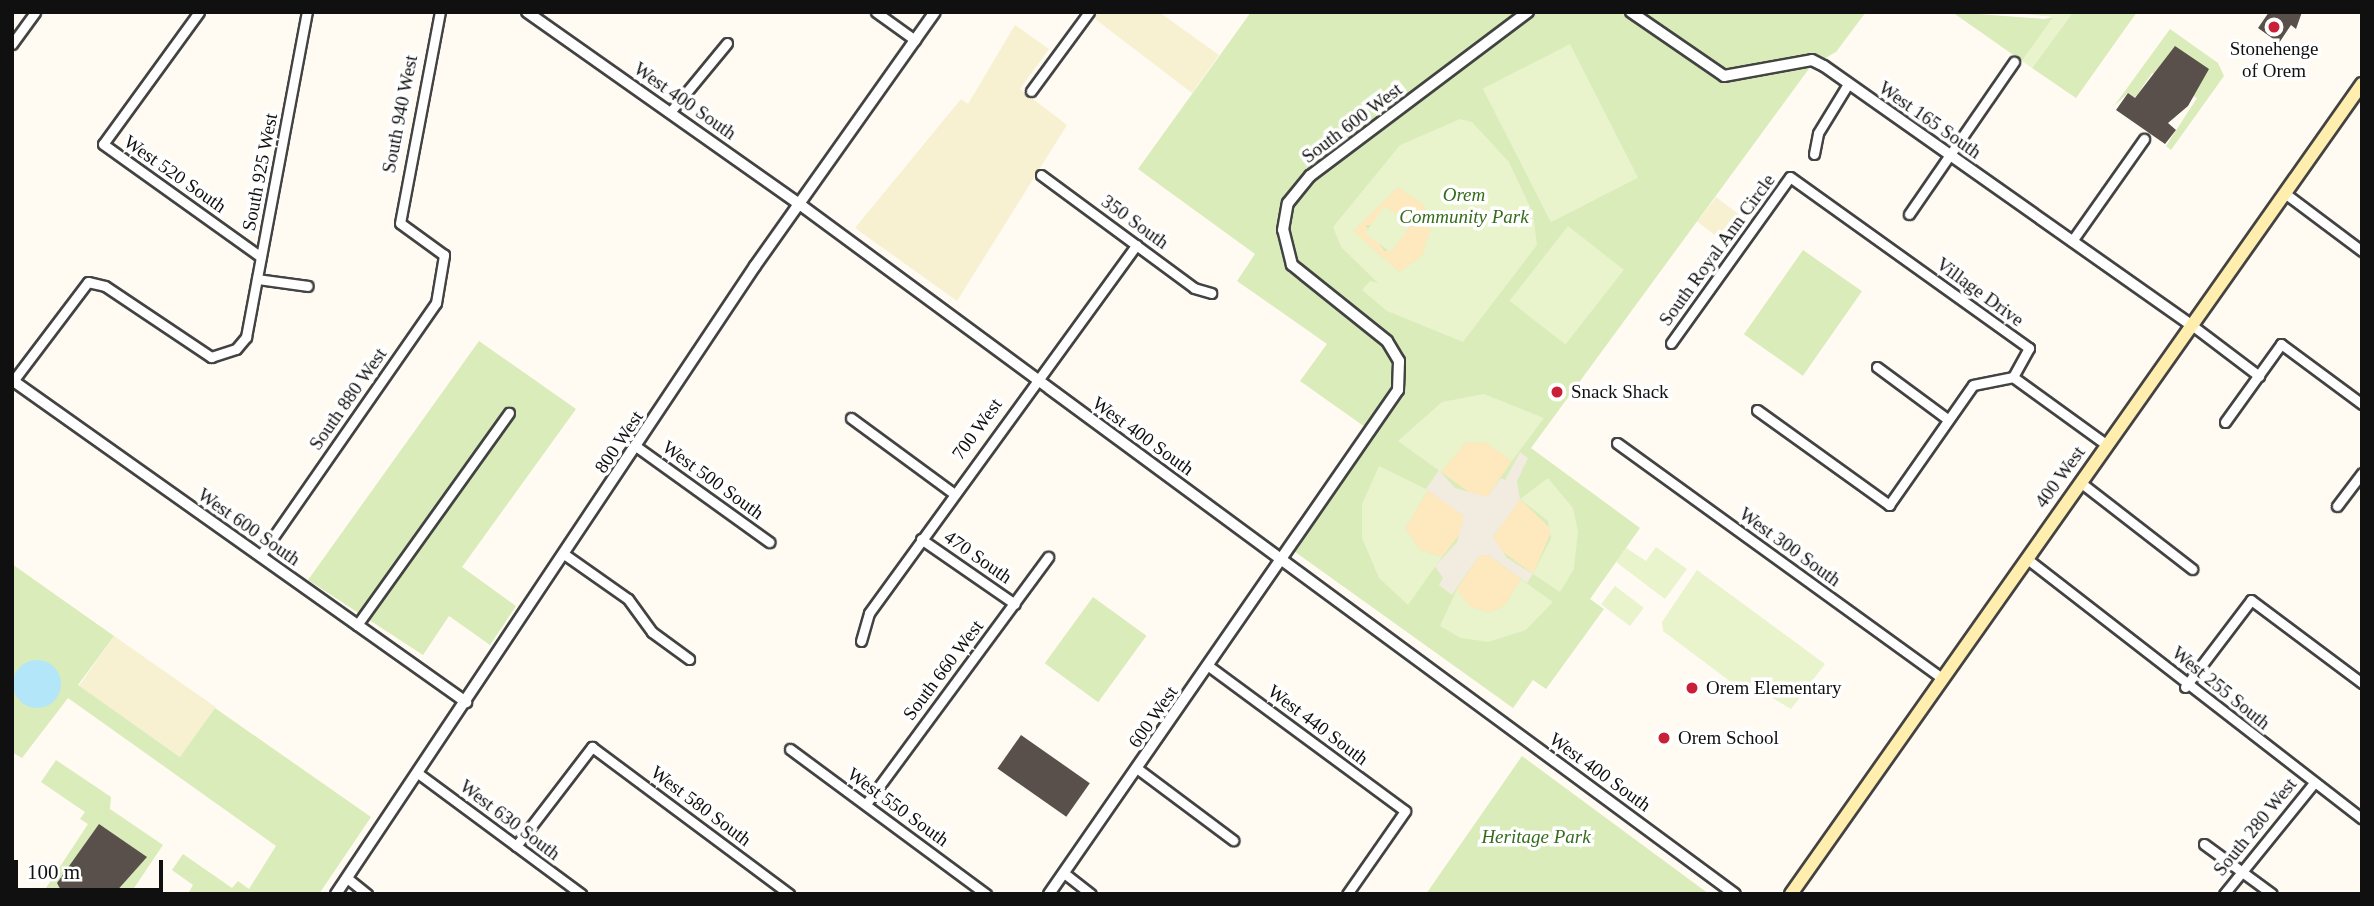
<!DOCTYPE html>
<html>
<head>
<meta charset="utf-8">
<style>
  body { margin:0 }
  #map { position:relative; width:2374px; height:906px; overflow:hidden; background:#fffbf3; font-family:"Times New Roman",serif }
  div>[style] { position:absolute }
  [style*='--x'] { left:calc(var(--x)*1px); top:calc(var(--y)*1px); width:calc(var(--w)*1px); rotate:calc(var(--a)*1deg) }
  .farmland>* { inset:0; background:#f7f0d1; transform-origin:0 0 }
  .green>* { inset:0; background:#d9ecb9; transform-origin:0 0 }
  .sand>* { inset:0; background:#fde9bd }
  .pitch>* { inset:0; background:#e9f3cc; transform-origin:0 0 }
  .plaza>* { inset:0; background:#f1ebe0 }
  .water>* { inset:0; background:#b4e6f9 }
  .round { border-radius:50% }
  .building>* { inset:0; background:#59504b; transform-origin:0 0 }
  .roads { filter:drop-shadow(2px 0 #434343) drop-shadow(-2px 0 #434343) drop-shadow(0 2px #434343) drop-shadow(0 -2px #434343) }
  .minor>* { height:9px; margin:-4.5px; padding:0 4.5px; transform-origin:4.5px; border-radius:4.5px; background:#fff }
  .tertiary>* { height:10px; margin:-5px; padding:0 5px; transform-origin:5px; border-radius:5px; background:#fff }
  .secondary>* { height:12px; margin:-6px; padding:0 6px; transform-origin:6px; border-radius:6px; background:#ffeeae }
  .dots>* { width:19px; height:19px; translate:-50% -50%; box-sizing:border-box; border:4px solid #fff; border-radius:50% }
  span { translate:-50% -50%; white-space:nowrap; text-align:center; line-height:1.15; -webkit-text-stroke:7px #fff; paint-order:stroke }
  .poi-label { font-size:19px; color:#101010 }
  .left { translate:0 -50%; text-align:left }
  .street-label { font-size:19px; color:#101010 }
  .park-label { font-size:19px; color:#346c1b; font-style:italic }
  .frame { position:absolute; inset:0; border:14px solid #101010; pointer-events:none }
  .scale { position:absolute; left:14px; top:860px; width:149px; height:32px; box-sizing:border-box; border:4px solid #101010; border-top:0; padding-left:9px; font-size:21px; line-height:24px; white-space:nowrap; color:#101010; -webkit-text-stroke:5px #fff; paint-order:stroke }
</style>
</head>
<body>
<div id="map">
  <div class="farmland">
    <div style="clip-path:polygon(1099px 12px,1159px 12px,1219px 55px,1192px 93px,1095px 19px)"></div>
    <div style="clip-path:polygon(1015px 25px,1049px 49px,1020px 89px,1067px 125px,957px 301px,855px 228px,961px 99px,968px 104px)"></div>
    <div style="left:1716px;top:197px;width:31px;height:31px;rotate:37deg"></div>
    <div style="left:114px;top:636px;width:124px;height:61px;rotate:35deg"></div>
  </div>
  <div class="green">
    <div style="clip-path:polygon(1251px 12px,1866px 12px,1836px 52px,1811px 66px,1531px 448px,1640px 528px,1590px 599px,1604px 609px,1546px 689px,1533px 680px,1513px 708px,1284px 544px,1365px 427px,1300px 381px,1327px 344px,1237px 281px,1255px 254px,1138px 169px)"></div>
    <div style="clip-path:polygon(1952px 12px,2044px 19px,2054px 17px,2022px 61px)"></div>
    <div style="clip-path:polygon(2073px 12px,2137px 12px,2076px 98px,2032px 68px)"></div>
    <div style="clip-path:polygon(2170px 29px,2218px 63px,2224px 76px,2171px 150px,2166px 146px,2197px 98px,2152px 73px,2135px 98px,2128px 93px,2114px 106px)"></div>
    <div style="left:1803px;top:250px;width:72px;height:103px;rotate:35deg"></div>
    <div style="clip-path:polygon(479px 341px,576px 409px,462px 567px,516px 606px,490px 645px,449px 616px,423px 655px,308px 580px)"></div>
    <div style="clip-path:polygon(12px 564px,114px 636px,78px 685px,180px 757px,215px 708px,371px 817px,319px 894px,188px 894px,193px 885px,172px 870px,183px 854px,232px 888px,238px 881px,249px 889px,276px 846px,68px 698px,22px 758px,12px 752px)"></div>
    <div style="left:1093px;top:597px;width:66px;height:82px;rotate:36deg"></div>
    <div style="clip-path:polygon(1522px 756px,1709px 894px,1426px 894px)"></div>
    <div style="clip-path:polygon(56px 760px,111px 797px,110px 809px,163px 845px,130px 894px,42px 894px,88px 824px,80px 819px,85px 812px,41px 782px)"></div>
  </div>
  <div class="sand">
    <div style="clip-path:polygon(evenodd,1398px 187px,1423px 204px,1431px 228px,1422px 256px,1399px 272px,1353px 231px,1398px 187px,1365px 225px,1411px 225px,1385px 252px,1365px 225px)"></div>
    <div style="clip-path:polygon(1466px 442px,1487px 443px,1512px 461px,1487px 497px,1476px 497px,1441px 472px)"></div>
    <div style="clip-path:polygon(1428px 490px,1464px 516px,1465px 527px,1442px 557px,1420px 550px,1405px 528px)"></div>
    <div style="clip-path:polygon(1520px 499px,1552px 530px,1533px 574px,1495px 546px,1493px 537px)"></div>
    <div style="clip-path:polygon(1488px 555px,1521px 579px,1506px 604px,1490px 613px,1469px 606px,1457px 589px,1479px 556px)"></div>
  </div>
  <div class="pitch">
    <div style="clip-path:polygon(2008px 12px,2073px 12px,2032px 68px,2022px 61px,2053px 17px)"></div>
    <div style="left:1570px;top:44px;width:150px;height:98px;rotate:63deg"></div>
    <div style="clip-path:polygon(evenodd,1460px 119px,1472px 122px,1509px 162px,1533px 213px,1537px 245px,1463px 342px,1387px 311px,1362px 290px,1370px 281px,1378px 283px,1341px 247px,1333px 227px,1400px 145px,1460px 119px,1398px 187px,1423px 204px,1431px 228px,1422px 256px,1399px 272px,1353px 231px,1398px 187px)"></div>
    <div style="left:1385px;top:206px;width:32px;height:34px;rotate:36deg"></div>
    <div style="left:1568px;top:226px;width:71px;height:95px;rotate:38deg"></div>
    <div style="clip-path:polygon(1484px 394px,1544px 418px,1512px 461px,1487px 443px,1466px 442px,1441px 472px,1398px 441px,1442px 402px)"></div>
    <div style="clip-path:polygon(1379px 466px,1428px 490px,1405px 528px,1420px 550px,1442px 557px,1408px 605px,1379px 578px,1362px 538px,1362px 504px)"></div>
    <div style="clip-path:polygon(1548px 478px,1573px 508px,1578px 531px,1574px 569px,1560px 592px,1533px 574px,1551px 538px,1548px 521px,1520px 499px)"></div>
    <div style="clip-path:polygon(1656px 547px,1687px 569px,1665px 599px,1616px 562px,1626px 548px,1646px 561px)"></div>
    <div style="clip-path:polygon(1697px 570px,1825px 664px,1791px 709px,1749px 684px,1743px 691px,1663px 631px,1662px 622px)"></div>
    <div style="clip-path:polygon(1521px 579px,1553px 602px,1526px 630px,1488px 642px,1461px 638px,1440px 626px,1457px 589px,1469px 606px,1490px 613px,1506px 604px)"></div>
    <div style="left:1615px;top:586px;width:36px;height:23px;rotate:37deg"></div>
  </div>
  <div class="plaza">
    <div style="clip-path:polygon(1520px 452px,1528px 458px,1517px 481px,1520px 499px,1493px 537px,1507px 558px,1533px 574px,1527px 583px,1488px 555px,1479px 556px,1452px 595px,1439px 585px,1443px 578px,1435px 566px,1457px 542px,1464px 516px,1426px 489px,1439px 470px,1455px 488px,1487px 497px,1501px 478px,1505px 480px)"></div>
  </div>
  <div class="water">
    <div class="round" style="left:13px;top:660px;width:48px;height:48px"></div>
  </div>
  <div class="building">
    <div style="clip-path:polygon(2269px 12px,2302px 12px,2296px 29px,2291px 25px,2279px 43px,2258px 28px)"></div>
    <div style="clip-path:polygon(2175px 46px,2209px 69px,2188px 106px,2168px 123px,2176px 130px,2165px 144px,2116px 110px,2128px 93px,2135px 98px)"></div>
    <div style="left:1021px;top:735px;width:84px;height:41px;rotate:35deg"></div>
    <div style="clip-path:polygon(99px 824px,147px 857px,114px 894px,63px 894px,57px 883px)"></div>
  </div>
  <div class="roads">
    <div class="minor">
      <div style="--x:199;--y:12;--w:163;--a:126"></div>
      <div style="--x:103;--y:144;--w:194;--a:35.6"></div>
      <div style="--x:876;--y:12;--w:48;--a:35.7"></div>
      <div style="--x:12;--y:44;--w:39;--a:-54"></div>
      <div style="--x:1031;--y:91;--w:98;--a:-53.7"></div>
      <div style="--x:671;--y:111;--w:88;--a:-50.5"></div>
      <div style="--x:1814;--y:154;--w:21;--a:-79"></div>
      <div style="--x:1818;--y:133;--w:57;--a:-58.5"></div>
      <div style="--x:1041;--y:175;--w:190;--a:36.4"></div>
      <div style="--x:1194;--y:288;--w:18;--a:16"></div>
      <div style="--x:2286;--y:194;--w:95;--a:36.9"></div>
      <div style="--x:1909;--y:214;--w:185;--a:-55.4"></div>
      <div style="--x:2072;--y:241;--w:125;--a:-54.8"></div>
      <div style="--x:257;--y:279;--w:51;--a:7.8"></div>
      <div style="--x:2193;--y:326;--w:83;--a:37.1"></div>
      <div style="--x:1671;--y:343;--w:204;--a:-54.4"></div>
      <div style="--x:1790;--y:177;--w:294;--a:35.6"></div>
      <div style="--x:2029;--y:348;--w:33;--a:119"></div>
      <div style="--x:1877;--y:367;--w:86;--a:36.5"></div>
      <div style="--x:2013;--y:377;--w:116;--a:35.9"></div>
      <div style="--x:13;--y:381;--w:124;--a:-52.9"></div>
      <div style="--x:88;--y:282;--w:17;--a:13"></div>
      <div style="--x:105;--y:286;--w:128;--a:33.8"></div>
      <div style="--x:211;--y:357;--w:26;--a:-18"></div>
      <div style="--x:236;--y:349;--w:16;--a:-50"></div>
      <div style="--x:246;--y:337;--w:331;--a:-79.4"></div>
      <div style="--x:1757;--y:410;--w:163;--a:35.7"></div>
      <div style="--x:1889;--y:505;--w:146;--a:-55"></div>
      <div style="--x:1973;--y:385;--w:41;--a:-11.3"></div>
      <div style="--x:851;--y:418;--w:127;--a:36.3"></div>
      <div style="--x:2225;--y:422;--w:96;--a:-54.3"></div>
      <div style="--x:2281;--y:344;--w:101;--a:36.5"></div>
      <div style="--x:1617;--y:443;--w:402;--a:35.9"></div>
      <div style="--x:637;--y:447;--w:163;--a:35.7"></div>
      <div style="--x:2080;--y:482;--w:142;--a:37.8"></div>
      <div style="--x:2337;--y:506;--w:41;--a:-52.9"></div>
      <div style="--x:921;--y:539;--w:114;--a:34.7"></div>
      <div style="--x:564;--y:554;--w:78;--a:35.1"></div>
      <div style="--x:628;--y:599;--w:41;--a:54"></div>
      <div style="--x:652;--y:632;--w:46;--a:36.1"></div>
      <div style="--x:260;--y:556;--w:308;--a:-55.2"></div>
      <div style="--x:436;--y:303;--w:49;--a:-80.5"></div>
      <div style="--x:444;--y:255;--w:54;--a:-144"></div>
      <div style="--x:400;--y:223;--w:215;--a:-79.3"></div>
      <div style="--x:2026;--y:558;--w:425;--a:37.8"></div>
      <div style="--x:357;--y:625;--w:261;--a:-54.4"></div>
      <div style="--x:861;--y:641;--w:29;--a:-74"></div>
      <div style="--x:869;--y:613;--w:455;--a:-54"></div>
      <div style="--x:1210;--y:667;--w:242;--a:36.4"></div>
      <div style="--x:1405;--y:811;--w:101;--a:124.9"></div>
      <div style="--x:2185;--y:687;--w:109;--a:-52.8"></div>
      <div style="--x:2251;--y:600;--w:139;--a:36.8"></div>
      <div style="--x:790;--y:749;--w:244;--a:36.5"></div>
      <div style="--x:1138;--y:769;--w:119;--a:36.8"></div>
      <div style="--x:419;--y:774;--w:202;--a:36.5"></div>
      <div style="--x:866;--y:804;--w:307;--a:-53.6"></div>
      <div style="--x:2204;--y:844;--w:84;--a:36.3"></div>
      <div style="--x:516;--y:846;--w:125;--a:-52.5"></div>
      <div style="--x:592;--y:747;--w:246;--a:36.7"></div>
      <div style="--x:1064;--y:873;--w:34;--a:38"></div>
      <div style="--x:347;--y:878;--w:26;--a:39"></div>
      <div style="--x:2224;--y:894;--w:143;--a:-51"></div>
    </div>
    <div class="tertiary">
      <div style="--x:527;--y:12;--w:332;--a:35.2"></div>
      <div style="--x:798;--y:203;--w:1164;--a:36.41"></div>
      <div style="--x:1631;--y:12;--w:113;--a:34.5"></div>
      <div style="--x:1724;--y:76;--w:89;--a:-10.3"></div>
      <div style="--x:1812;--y:60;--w:13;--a:27"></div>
      <div style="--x:1824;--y:66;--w:451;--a:35.2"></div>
      <div style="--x:12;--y:380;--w:557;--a:35.35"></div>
      <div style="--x:336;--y:894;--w:755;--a:-56.29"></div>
      <div style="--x:755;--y:266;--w:311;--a:-54.7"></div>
      <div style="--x:1049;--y:894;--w:613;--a:-55.3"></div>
      <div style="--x:1398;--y:390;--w:29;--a:-88"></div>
      <div style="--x:1399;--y:361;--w:23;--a:-121"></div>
      <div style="--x:1387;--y:341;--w:122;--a:-141.3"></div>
      <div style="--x:1292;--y:265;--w:36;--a:-104"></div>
      <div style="--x:1283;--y:230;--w:27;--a:-80"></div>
      <div style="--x:1288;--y:203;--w:35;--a:-51"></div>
      <div style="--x:1310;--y:176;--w:273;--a:-37"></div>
    </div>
    <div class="secondary">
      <div style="--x:1791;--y:894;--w:991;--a:-54.82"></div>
    </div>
  </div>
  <div class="dots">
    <div style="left:2274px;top:27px;background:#c91f37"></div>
    <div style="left:1557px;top:392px;background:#c91f37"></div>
    <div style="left:1692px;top:688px;background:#c91f37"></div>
    <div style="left:1664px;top:738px;background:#c91f37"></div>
  </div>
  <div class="poi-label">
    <span style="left:2274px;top:60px">Stonehenge<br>of Orem</span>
    <span class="left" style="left:1571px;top:392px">Snack Shack</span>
    <span class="left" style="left:1706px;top:688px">Orem Elementary</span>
    <span class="left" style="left:1678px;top:738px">Orem School</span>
  </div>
  <div class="street-label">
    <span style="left:685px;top:101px;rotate:35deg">West 400 South</span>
    <span style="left:400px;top:114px;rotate:-79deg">South 940 West</span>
    <span style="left:1930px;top:120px;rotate:35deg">West 165 South</span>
    <span style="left:1352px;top:123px;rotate:-37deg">South 600 West</span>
    <span style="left:260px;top:172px;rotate:-79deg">South 925 West</span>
    <span style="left:175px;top:174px;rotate:35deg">West 520 South</span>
    <span style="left:1135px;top:222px;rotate:36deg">350 South</span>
    <span style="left:1717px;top:250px;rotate:-54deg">South Royal Ann Circle</span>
    <span style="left:1980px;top:292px;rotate:36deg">Village Drive</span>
    <span style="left:348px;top:399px;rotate:-55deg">South 880 West</span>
    <span style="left:977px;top:429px;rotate:-54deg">700 West</span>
    <span style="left:1143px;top:436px;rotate:36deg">West 400 South</span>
    <span style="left:619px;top:442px;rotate:-56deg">800 West</span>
    <span style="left:2060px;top:477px;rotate:-54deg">400 West</span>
    <span style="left:713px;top:480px;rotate:36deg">West 500 South</span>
    <span style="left:249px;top:527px;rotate:35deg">West 600 South</span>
    <span style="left:1790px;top:547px;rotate:36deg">West 300 South</span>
    <span style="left:978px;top:557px;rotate:35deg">470 South</span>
    <span style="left:943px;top:670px;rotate:-53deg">South 660 West</span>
    <span style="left:2221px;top:688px;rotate:39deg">West 255 South</span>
    <span style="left:1153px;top:717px;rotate:-55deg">600 West</span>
    <span style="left:1318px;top:725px;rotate:37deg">West 440 South</span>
    <span style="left:1600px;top:772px;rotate:36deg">West 400 South</span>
    <span style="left:701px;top:806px;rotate:37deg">West 580 South</span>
    <span style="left:898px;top:807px;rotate:36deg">West 550 South</span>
    <span style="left:510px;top:820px;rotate:37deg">West 630 South</span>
    <span style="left:2255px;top:827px;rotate:-51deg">South 280 West</span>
  </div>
  <div class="park-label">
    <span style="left:1464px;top:206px">Orem<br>Community Park</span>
    <span style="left:1536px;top:837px">Heritage Park</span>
  </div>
  <div class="frame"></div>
  <div class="scale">100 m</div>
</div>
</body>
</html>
